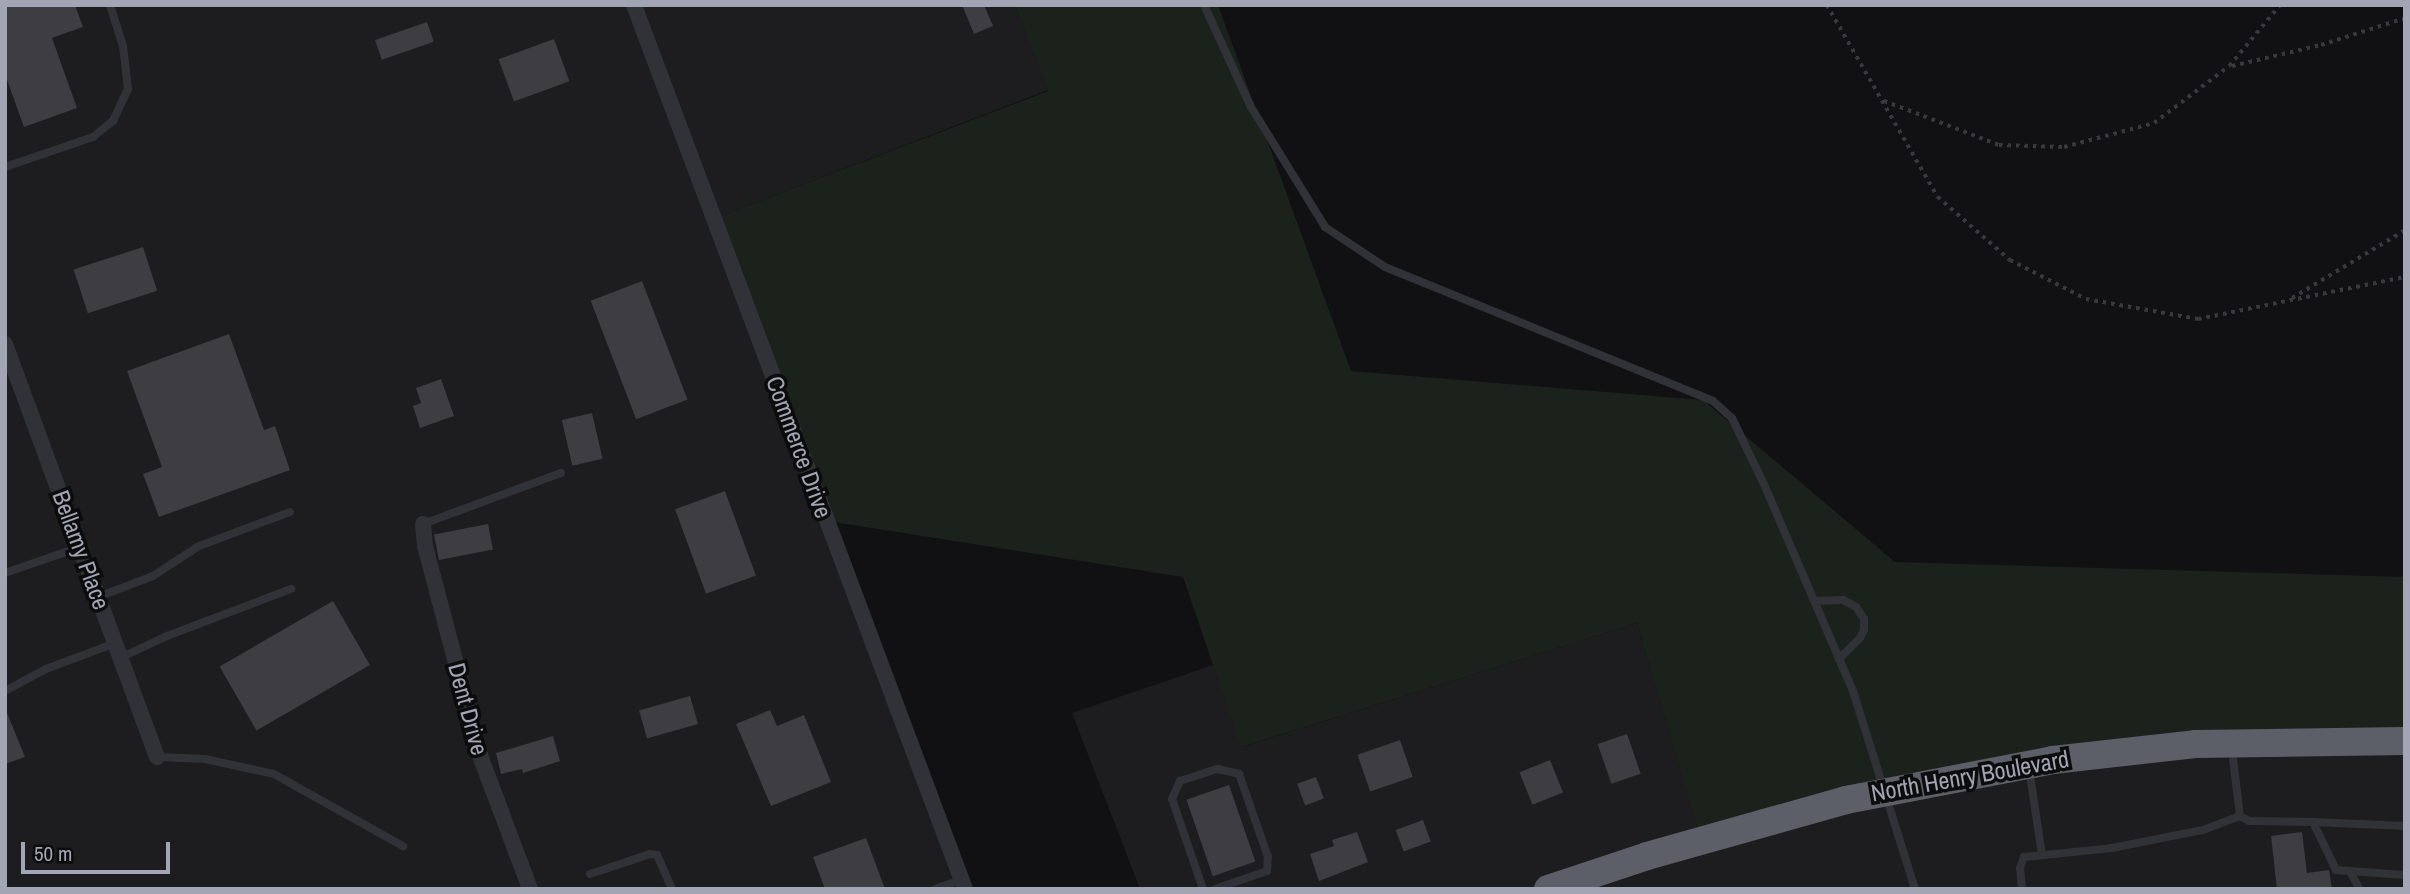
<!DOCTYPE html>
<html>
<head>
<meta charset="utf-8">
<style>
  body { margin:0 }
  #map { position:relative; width:2410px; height:894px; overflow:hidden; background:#111012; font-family:"Archivo Narrow",sans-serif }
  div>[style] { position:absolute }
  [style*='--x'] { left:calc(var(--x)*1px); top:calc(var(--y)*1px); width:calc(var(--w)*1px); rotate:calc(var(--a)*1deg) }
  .built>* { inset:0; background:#1d1c1f }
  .green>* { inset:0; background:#1b221c }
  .building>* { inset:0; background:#3d3d42; transform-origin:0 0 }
  .path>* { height:3.5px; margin-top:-1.75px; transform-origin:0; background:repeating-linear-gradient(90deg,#37393e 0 3.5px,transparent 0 8.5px) }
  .lane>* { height:8px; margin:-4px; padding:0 4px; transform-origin:4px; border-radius:4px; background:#313237 }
  .street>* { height:16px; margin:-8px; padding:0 8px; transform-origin:8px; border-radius:8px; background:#313237 }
  .highway>* { height:28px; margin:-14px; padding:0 14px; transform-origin:14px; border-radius:14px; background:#5d5f68 }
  span { translate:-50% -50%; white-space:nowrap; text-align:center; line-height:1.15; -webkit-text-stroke:7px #0c0c0d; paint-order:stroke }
  .street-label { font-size:24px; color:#a1a5b4 }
  .frame { position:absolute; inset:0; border:7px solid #a1a5b4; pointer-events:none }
  .scale { position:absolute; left:21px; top:842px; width:149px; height:32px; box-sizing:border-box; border:4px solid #a1a5b4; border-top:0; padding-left:9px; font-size:21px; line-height:24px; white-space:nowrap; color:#a1a5b4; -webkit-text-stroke:5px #0c0c0d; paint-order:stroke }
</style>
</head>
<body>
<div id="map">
  <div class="built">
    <div style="clip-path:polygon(5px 5px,1015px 5px,1048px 90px,721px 216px,939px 842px,958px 889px,5px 889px)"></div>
    <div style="clip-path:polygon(1637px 623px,1703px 846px,1896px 782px,2405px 735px,2405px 889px,1140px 889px,1072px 713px,1213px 665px,1242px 747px)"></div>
  </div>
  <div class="green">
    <div style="clip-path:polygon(1015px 5px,1218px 5px,1351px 371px,1703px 400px,1895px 562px,2405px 577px,2405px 735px,2074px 753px,1703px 847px,1637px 623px,1241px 747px,1183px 577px,827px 521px,721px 216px,1048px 91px)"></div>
  </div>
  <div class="building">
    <div style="clip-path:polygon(5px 5px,75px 5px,83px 27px,52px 38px,77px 108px,24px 127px,5px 74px)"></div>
    <div style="clip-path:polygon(962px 5px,984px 5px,993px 26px,974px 34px)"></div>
    <div style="left:427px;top:22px;width:21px;height:55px;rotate:71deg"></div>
    <div style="left:554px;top:39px;width:45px;height:59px;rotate:70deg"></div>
    <div style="left:143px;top:247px;width:46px;height:73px;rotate:72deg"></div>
    <div style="left:642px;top:281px;width:127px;height:55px;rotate:69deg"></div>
    <div style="clip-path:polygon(229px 334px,264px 430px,275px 426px,290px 470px,159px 517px,143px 474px,162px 467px,127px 371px)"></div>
    <div style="clip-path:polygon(441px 379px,454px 416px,420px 428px,413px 406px,421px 403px,416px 388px)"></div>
    <div style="left:592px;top:413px;width:47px;height:31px;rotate:77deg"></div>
    <div style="left:725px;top:491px;width:90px;height:53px;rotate:70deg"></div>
    <div style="left:488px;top:524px;width:26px;height:55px;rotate:79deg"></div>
    <div style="left:333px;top:601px;width:74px;height:131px;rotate:60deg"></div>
    <div style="left:690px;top:696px;width:29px;height:53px;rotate:74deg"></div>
    <div style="clip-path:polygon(5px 708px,25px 757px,5px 764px)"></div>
    <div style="clip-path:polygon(770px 710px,777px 726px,804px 715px,831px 782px,771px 806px,736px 724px)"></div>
    <div style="left:1627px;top:734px;width:42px;height:31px;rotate:71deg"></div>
    <div style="clip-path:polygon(553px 736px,560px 761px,523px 773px,522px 769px,501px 774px,496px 753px)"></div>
    <div style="left:1400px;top:740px;width:39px;height:45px;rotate:71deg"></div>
    <div style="left:1550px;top:760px;width:35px;height:33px;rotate:68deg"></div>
    <div style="left:1316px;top:777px;width:23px;height:20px;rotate:70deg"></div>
    <div style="left:1229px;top:785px;width:81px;height:45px;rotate:71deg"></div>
    <div style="left:1423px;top:820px;width:23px;height:29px;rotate:70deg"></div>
    <div style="clip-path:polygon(1357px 832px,1368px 862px,1319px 881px,1310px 854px,1334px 846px,1332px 840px)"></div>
    <div style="clip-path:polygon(2302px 832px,2307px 873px,2329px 870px,2332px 889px,2277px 889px,2271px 836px)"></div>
    <div style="clip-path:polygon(866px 838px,885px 889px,825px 889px,813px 857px)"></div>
  </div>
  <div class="path">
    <div style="--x:1827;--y:5;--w:222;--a:60"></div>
    <div style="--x:1938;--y:197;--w:96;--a:41.2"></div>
    <div style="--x:2010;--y:260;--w:85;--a:27.2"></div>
    <div style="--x:2086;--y:299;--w:114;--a:10.1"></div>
    <div style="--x:2198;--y:319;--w:211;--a:-11.5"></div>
    <div style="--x:2232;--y:66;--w:91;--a:-13.3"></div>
    <div style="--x:2321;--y:45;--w:88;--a:-17.8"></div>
    <div style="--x:1884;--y:101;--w:123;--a:20.9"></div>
    <div style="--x:1999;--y:145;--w:65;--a:1.8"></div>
    <div style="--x:2064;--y:147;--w:93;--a:-14.9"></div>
    <div style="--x:2154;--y:123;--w:94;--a:-37.2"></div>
    <div style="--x:2229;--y:66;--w:80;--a:-50.1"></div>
    <div style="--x:2292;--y:298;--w:132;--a:-31"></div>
  </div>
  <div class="lane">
    <div style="--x:1204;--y:5;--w:112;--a:65.3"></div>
    <div style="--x:1251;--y:107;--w:141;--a:58.3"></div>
    <div style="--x:1325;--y:227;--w:72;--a:33.7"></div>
    <div style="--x:1385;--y:267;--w:354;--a:22.2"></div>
    <div style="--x:1713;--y:401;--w:25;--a:42"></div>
    <div style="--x:1732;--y:418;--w:71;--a:64.2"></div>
    <div style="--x:1763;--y:482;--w:228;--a:66.7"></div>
    <div style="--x:1853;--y:691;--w:207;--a:72.6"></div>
    <div style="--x:5;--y:167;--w:93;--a:-18.8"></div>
    <div style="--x:93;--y:137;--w:26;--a:-39"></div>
    <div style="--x:113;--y:121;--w:35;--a:-65"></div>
    <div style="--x:128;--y:89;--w:43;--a:-96.6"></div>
    <div style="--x:123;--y:46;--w:43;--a:-107.6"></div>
    <div style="--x:423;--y:524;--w:147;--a:-20.3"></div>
    <div style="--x:5;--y:573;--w:79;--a:-19.1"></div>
    <div style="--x:98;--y:597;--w:59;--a:-20.9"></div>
    <div style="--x:153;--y:576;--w:55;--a:-33.1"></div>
    <div style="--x:199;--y:546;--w:97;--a:-20.5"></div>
    <div style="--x:1815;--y:601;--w:28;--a:-2"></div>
    <div style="--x:1843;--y:600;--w:15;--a:28"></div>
    <div style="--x:1856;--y:607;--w:14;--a:56"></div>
    <div style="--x:1864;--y:619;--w:11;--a:90"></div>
    <div style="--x:1864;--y:630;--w:9;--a:117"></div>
    <div style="--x:1860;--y:638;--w:30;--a:135"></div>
    <div style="--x:120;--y:658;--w:52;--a:-25.1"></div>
    <div style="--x:167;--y:636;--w:133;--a:-20.8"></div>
    <div style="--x:5;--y:691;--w:47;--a:-28.2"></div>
    <div style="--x:46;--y:669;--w:74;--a:-20.6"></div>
    <div style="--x:2232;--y:750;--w:66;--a:83.1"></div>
    <div style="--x:2240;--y:816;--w:10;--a:29"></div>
    <div style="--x:2249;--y:821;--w:64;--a:0.9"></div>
    <div style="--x:157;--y:757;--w:48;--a:2.4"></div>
    <div style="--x:205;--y:759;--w:71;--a:12.3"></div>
    <div style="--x:274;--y:774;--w:148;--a:29.2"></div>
    <div style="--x:2029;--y:768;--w:88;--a:81.5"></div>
    <div style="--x:2405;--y:826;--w:92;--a:-177.5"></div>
    <div style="--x:2313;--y:822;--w:53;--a:64.4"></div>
    <div style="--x:2336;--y:870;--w:69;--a:4.1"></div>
    <div style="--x:2351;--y:873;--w:18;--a:63"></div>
    <div style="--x:590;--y:874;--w:63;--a:-18.4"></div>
    <div style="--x:650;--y:854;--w:7;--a:8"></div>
    <div style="--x:657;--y:855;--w:37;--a:66"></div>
    <div style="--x:935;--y:889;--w:28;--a:-19"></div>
    <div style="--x:1203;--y:889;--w:95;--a:-109"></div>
    <div style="--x:1172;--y:799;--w:20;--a:-66"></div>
    <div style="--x:1180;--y:781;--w:40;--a:-18"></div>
    <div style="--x:1218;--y:769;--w:22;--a:13"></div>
    <div style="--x:1239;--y:774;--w:88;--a:70.7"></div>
    <div style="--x:1268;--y:857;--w:14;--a:94"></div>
    <div style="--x:1267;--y:871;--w:55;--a:160.9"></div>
    <div style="--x:2022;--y:889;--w:21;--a:-95"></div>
    <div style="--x:2020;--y:868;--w:12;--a:-70"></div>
    <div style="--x:2024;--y:857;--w:88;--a:-5.8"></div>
    <div style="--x:2112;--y:848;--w:93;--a:-11.2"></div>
    <div style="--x:2203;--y:830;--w:40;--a:-21"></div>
  </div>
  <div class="street">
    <div style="--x:634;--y:5;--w:944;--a:69.47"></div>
    <div style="--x:5;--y:344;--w:440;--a:69.8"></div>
    <div style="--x:423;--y:524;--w:22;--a:85"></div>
    <div style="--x:425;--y:546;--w:222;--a:75.2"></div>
    <div style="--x:482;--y:761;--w:137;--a:69.4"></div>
  </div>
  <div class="highway">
    <div style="--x:1548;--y:889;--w:104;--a:-18.4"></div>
    <div style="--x:1647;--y:856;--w:207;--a:-15.7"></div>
    <div style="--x:1846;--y:800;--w:211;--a:-10.9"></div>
    <div style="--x:2053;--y:760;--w:143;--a:-6.4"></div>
    <div style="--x:2195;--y:744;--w:210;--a:-0.8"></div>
  </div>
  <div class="street-label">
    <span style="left:799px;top:447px;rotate:70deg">Commerce Drive</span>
    <span style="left:81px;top:550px;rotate:70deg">Bellamy Place</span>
    <span style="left:468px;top:709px;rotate:75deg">Dent Drive</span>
    <span style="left:1970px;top:776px;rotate:-10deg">North Henry Boulevard</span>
  </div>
  <div class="frame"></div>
  <div class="scale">50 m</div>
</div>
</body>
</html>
